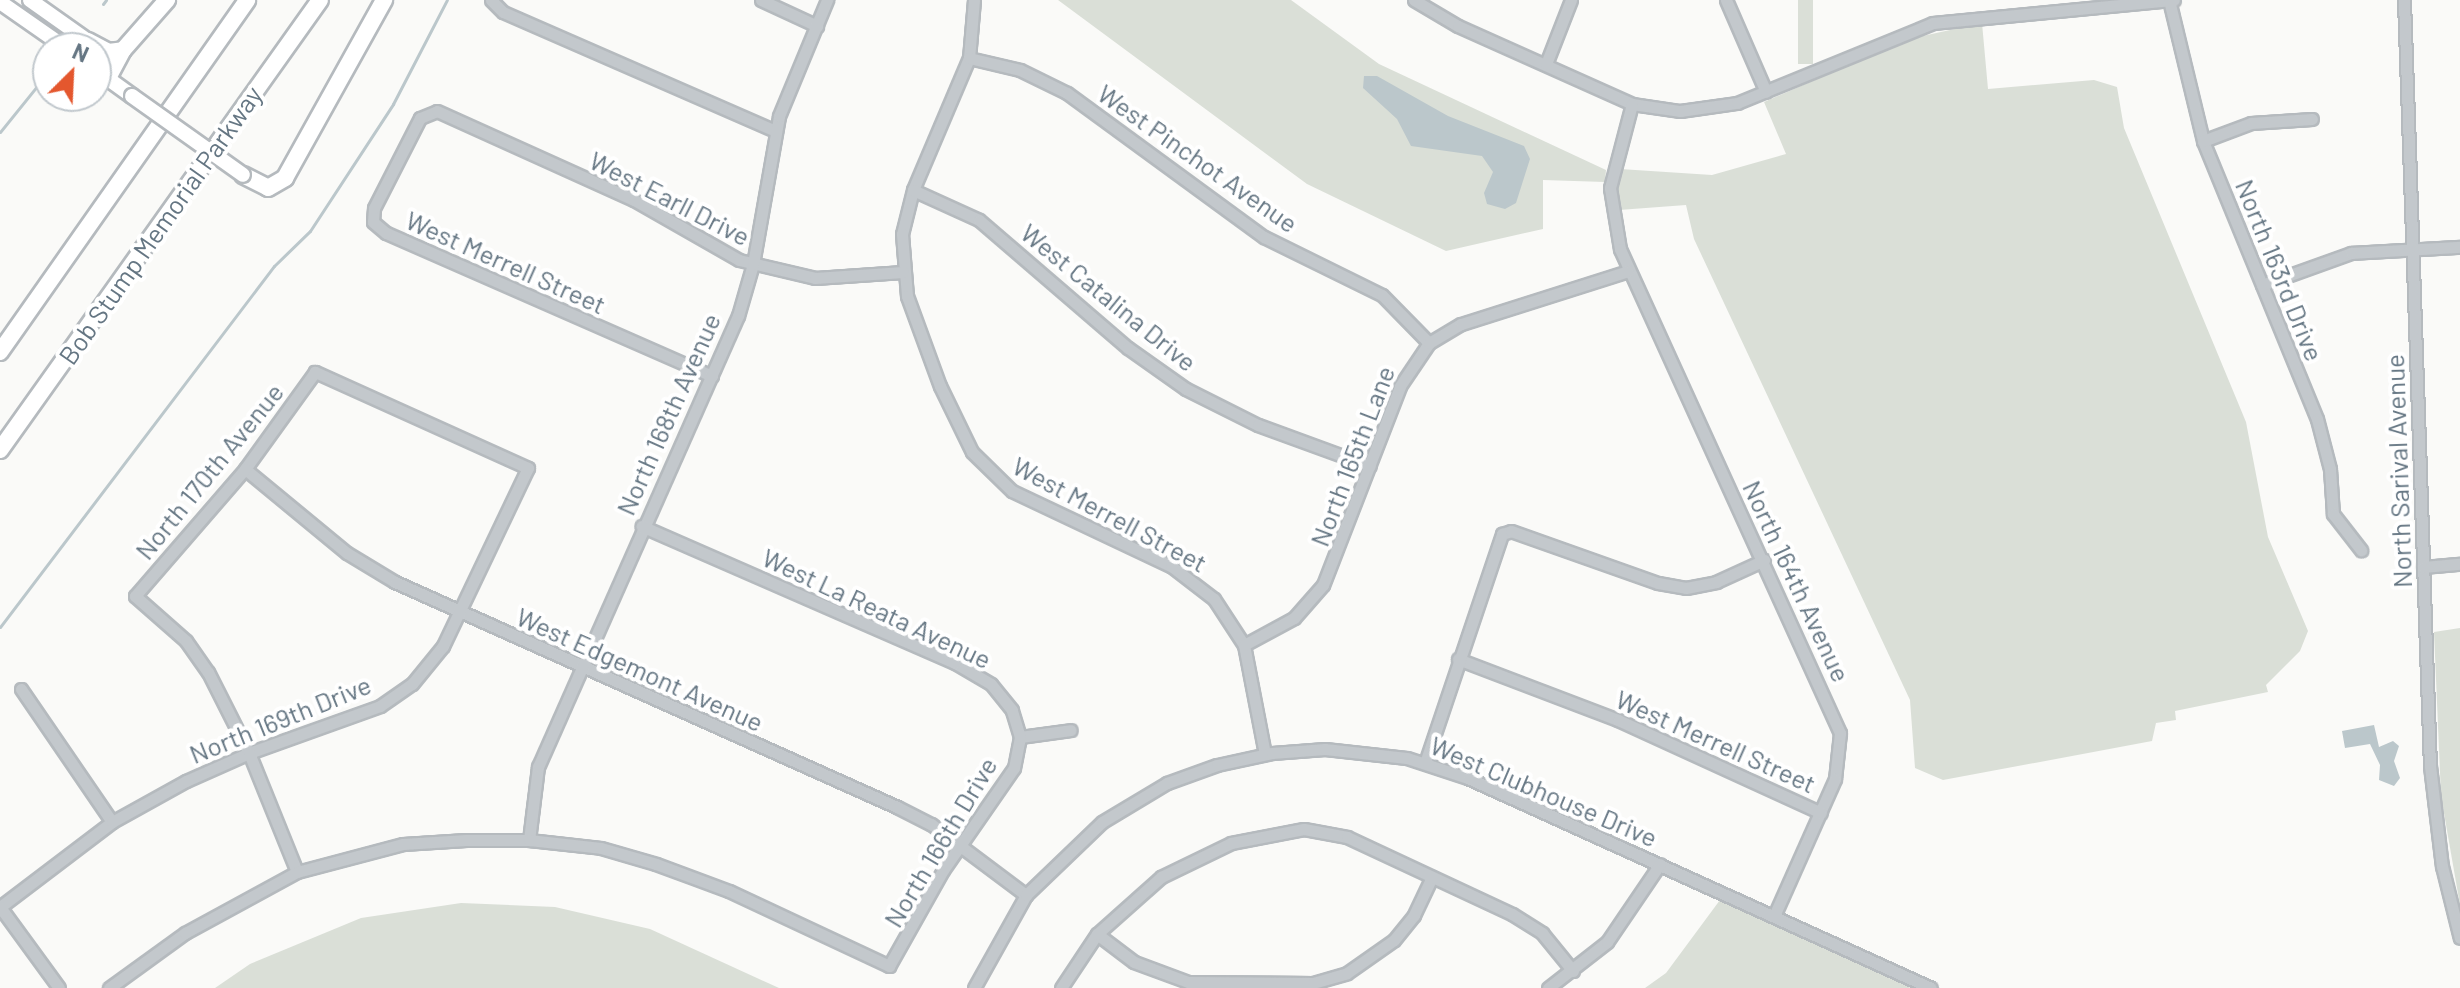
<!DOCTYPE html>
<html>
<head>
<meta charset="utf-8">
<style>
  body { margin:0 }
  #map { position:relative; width:2460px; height:988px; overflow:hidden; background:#fafaf8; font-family:Barlow,sans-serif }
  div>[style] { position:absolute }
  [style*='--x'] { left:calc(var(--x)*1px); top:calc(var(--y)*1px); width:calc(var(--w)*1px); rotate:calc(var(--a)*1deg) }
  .green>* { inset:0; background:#dadfd7; transform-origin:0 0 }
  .water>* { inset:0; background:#bbc7cb }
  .stream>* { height:3px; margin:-1.5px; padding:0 1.5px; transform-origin:1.5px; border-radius:1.5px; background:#bbc7cb }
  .roads { filter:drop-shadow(2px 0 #b5babe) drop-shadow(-2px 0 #b5babe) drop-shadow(0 2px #b5babe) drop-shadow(0 -2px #b5babe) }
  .minor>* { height:11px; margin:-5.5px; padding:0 5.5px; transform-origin:5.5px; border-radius:5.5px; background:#c3c8cc }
  .major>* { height:14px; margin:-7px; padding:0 7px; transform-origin:7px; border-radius:7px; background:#fff }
  .highway>* { height:16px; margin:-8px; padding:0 8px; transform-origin:8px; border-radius:8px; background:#fff }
  .bridges { filter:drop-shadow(2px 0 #b5babe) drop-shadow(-2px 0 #b5babe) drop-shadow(0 2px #b5babe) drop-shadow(0 -2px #b5babe) }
  .major-bridge>* { height:14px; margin:-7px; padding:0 7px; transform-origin:7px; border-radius:7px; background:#fff }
  span { translate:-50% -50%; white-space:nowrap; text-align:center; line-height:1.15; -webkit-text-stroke:8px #fff; paint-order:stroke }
  .street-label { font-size:26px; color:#657683 }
  .north { position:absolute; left:32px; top:32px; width:80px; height:80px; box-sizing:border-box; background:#fff; border:2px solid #c1c8cd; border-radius:50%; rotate:24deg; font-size:22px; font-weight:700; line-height:32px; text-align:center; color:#657683 }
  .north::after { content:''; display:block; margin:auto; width:28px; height:36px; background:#e4572e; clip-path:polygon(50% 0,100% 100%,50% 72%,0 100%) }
</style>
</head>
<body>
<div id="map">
  <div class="green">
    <div style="clip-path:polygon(1058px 0,1291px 0,1379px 64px,1606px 170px,1605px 182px,1543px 180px,1543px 229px,1446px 251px,1307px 184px)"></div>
    <div style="left:1798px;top:0;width:15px;height:64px"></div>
    <div style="clip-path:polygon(1982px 23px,1988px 89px,2094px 80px,2117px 87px,2124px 128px,2246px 422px,2268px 537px,2308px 631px,2300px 651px,2266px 685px,2268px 692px,2175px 711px,2176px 720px,2156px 723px,2152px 741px,1943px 780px,1915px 768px,1910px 700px,1694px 239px,1686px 205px,1619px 210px,1618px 182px,1620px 169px,1712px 175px,1786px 154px,1764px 102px,1909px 39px)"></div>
    <div style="clip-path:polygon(2460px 628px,2460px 905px,2441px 796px,2434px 632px)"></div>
    <div style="clip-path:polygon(1720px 900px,1911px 988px,1645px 988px,1666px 973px)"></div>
    <div style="clip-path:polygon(461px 903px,555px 907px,650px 929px,779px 988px,215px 988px,250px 964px,361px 918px)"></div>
  </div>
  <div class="water">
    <div style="clip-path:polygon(1364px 76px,1377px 76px,1448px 116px,1524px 146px,1530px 159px,1516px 203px,1505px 209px,1487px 204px,1484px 193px,1493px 172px,1482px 156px,1411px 146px,1397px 119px,1363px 88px)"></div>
    <div style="clip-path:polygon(2374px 725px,2379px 747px,2393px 741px,2399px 746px,2394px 761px,2400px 778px,2394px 786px,2379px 780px,2380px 765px,2370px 744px,2345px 748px,2342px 731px)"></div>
  </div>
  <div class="stream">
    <div style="--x:103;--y:4;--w:5;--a:-53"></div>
    <div style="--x:0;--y:132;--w:67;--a:-51.1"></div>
    <div style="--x:0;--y:627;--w:453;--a:-52.8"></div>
    <div style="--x:274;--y:266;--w:50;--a:-44.2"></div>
    <div style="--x:310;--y:231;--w:152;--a:-56.8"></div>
    <div style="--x:393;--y:104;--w:117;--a:-62.6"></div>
  </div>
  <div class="roads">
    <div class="minor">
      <div style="--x:491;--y:0;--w:17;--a:45"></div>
      <div style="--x:503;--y:12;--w:298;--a:23.6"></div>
      <div style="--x:761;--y:0;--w:62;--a:24.9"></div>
      <div style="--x:974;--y:0;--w:58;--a:94.9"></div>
      <div style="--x:969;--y:58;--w:143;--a:113"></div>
      <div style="--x:913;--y:190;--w:45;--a:104"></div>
      <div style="--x:902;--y:234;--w:62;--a:85.4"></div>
      <div style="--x:907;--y:296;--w:96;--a:69.9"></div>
      <div style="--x:940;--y:386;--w:73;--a:64.1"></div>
      <div style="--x:972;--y:452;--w:56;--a:44.3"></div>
      <div style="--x:1012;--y:491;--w:176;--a:25.3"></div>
      <div style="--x:1171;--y:566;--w:54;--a:37.5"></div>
      <div style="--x:1214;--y:599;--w:55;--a:56.9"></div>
      <div style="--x:1244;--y:645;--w:111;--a:79.1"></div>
      <div style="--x:1414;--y:0;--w:51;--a:30.6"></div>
      <div style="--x:1458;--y:26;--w:191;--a:24.1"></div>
      <div style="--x:1632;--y:104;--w:49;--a:8.3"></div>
      <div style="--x:1680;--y:111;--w:58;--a:-8"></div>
      <div style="--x:1737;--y:103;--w:212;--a:-22.2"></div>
      <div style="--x:1933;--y:23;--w:242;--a:-5.5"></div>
      <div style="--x:1726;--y:0;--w:100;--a:66.5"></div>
      <div style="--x:2169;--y:0;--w:145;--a:76.4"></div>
      <div style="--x:2203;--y:141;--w:300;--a:67.7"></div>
      <div style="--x:2317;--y:419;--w:52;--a:75.4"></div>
      <div style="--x:2330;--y:469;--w:45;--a:86.2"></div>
      <div style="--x:2333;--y:514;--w:46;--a:52.1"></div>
      <div style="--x:2404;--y:0;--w:766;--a:88.06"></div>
      <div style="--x:2430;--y:766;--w:101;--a:83.2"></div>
      <div style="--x:2442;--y:866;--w:74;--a:76"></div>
      <div style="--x:969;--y:58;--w:52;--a:13.2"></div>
      <div style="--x:1020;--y:70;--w:52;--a:26.1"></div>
      <div style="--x:1067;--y:93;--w:244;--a:36.2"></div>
      <div style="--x:1264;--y:237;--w:131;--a:26.2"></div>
      <div style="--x:1382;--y:295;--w:67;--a:45.6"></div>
      <div style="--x:1546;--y:64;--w:69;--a:-68.7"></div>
      <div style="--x:1632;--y:104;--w:87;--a:104.7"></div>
      <div style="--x:1610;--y:188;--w:62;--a:80.7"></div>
      <div style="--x:1620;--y:249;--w:532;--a:65.56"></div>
      <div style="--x:1840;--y:733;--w:46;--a:96.2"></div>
      <div style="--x:1835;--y:779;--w:150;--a:114"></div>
      <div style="--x:2203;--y:141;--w:51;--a:-20.6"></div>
      <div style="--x:2251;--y:123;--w:61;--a:-3.8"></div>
      <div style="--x:913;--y:190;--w:72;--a:24.4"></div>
      <div style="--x:979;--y:220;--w:196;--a:40.7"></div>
      <div style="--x:1128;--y:348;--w:71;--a:35.3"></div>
      <div style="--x:1186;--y:389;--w:80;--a:26.6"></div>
      <div style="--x:1258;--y:425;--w:119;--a:20.1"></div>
      <div style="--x:2262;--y:285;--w:95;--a:-19.8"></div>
      <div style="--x:2351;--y:253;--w:109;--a:-3.2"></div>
      <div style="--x:712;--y:376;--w:356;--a:-156.3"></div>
      <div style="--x:386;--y:233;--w:17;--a:-140"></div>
      <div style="--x:373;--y:222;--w:14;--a:-86"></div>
      <div style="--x:374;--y:208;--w:101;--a:-62.9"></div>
      <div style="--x:420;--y:118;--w:18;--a:-22"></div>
      <div style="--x:437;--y:111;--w:216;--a:24.3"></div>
      <div style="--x:634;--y:200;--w:121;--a:29.7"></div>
      <div style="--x:739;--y:260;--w:78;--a:13.3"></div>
      <div style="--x:815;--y:278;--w:88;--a:-3.9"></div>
      <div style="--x:245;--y:469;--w:132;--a:39.5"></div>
      <div style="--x:347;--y:553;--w:56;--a:31.1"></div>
      <div style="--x:395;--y:582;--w:550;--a:24.14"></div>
      <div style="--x:897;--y:807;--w:38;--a:27"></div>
      <div style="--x:931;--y:824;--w:119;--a:36.8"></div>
      <div style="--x:2423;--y:567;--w:37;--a:-5"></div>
      <div style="--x:1244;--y:645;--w:57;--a:-28.4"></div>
      <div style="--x:1294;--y:618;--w:44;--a:-48.7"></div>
      <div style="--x:1323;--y:585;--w:213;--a:-68.8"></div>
      <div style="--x:1400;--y:386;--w:52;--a:-56"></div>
      <div style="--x:1429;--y:343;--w:37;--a:-31"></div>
      <div style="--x:1461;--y:324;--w:175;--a:-17.6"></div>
      <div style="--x:1458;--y:659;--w:171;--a:20.9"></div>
      <div style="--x:1618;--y:720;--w:223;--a:24.6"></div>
      <div style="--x:21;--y:689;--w:161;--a:55.6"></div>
      <div style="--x:1020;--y:737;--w:51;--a:-7.8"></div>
      <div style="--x:1425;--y:763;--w:242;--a:-71.4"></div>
      <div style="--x:1502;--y:534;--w:9;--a:-18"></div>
      <div style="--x:1511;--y:531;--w:156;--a:19.5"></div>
      <div style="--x:1658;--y:583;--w:28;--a:10"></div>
      <div style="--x:1686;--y:588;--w:31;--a:-11"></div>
      <div style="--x:1716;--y:582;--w:53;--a:-24.6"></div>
      <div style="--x:529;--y:840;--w:74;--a:-83"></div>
      <div style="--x:538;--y:767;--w:493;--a:-66.1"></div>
      <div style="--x:738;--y:316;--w:54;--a:-73.9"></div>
      <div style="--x:753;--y:264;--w:150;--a:-80"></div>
      <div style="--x:779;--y:116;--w:126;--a:-67.5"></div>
      <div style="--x:0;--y:907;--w:141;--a:-37.2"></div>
      <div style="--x:112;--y:822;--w:85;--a:-29"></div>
      <div style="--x:186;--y:781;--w:69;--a:-24"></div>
      <div style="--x:249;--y:753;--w:139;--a:-19.7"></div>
      <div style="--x:380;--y:706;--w:39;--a:-35"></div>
      <div style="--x:412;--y:684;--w:49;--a:-50.8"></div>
      <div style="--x:443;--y:646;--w:197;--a:-64.5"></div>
      <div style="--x:528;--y:468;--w:234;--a:-155.7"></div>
      <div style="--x:315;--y:372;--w:120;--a:125.8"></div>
      <div style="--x:245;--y:469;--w:168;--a:130.9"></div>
      <div style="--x:135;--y:596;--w:68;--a:41.4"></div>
      <div style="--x:186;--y:641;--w:38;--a:55"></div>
      <div style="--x:208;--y:672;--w:91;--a:63.2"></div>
      <div style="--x:249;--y:753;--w:128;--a:68"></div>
      <div style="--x:0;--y:907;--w:100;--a:53.9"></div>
      <div style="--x:1097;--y:934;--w:46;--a:37.1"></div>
      <div style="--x:1134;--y:962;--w:58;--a:20.3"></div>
      <div style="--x:1188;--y:982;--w:125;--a:0.5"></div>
      <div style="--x:1313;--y:983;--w:35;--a:-16"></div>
      <div style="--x:1347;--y:973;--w:57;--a:-35.1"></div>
      <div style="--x:1394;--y:940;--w:32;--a:-51"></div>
      <div style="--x:1414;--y:915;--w:42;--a:-64.7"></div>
      <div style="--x:109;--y:988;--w:94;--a:-35.9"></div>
      <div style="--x:185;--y:933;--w:128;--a:-28.6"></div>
      <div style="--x:297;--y:872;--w:110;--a:-14.8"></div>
      <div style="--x:403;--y:844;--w:63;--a:-3.6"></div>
      <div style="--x:466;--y:840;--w:63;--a:0"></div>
      <div style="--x:529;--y:840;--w:72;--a:6.3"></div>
      <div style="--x:601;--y:848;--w:57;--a:16.2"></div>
      <div style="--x:656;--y:864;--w:78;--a:20.3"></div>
      <div style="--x:729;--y:891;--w:177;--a:25.1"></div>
      <div style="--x:889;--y:966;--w:110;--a:-60.6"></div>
      <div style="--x:943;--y:870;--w:124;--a:-55.2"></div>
      <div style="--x:1014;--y:768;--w:32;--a:-79"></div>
      <div style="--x:1020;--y:737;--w:28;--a:-107"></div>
      <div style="--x:1012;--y:710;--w:33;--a:-129"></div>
      <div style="--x:991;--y:684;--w:42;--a:-149.7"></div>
      <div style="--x:955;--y:663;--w:342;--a:-156.4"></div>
      <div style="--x:974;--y:988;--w:107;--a:-60.8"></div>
      <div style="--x:1026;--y:895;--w:105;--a:-43.8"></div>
      <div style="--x:1102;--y:822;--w:76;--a:-31"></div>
      <div style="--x:1167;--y:783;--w:53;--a:-19.8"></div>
      <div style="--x:1217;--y:765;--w:56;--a:-12.3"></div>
      <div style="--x:1272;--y:753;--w:53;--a:-4.3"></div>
      <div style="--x:1325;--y:749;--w:82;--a:6.3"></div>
      <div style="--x:1407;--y:758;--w:64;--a:18.2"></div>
      <div style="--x:1468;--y:778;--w:508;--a:24.4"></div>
      <div style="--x:1061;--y:988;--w:65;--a:-56.3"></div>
      <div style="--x:1097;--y:934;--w:86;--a:-41.7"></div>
      <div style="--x:1161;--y:877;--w:78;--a:-25.9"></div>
      <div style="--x:1231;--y:843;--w:74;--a:-10.9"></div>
      <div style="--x:1304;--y:829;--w:44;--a:10.5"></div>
      <div style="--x:1347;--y:837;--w:182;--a:25"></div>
      <div style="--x:1512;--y:914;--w:36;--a:32"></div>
      <div style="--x:1542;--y:933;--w:49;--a:50.8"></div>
      <div style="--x:1548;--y:988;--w:75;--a:-37.9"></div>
      <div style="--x:1607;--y:942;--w:94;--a:-55.8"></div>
    </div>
    <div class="major">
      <div style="--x:30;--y:0;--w:71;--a:35.3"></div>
      <div style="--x:0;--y:2;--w:80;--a:34.9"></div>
      <div style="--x:96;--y:70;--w:44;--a:35.8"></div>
    </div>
    <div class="highway">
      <div style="--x:88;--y:41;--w:24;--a:28"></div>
      <div style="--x:109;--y:52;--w:14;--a:-8"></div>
      <div style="--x:108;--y:78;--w:32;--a:-62"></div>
      <div style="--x:123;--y:50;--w:67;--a:-48.7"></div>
      <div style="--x:243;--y:175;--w:28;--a:27"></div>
      <div style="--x:268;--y:188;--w:20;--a:-30"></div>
      <div style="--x:285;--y:178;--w:204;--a:-60.9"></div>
      <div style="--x:0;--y:352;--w:430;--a:-54.9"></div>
      <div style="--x:0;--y:450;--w:552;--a:-54.58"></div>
    </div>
  </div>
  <div class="bridges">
    <div class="major-bridge">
      <div style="--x:132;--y:96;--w:136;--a:35.4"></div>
    </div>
  </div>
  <div class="street-label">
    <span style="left:1198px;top:158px;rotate:35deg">West Pinchot Avenue</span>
    <span style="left:670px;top:198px;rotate:27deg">West Earll Drive</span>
    <span style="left:160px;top:225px;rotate:-55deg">Bob Stump Memorial Parkway</span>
    <span style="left:506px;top:262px;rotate:24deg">West Merrell Street</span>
    <span style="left:2280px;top:270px;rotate:68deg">North 163rd Drive</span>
    <span style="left:1109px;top:297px;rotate:39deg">West Catalina Drive</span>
    <span style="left:668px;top:414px;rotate:-66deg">North 168th Avenue</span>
    <span style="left:1352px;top:456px;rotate:-69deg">North 165th Lane</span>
    <span style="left:209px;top:471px;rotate:-51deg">North 170th Avenue</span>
    <span style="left:2398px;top:471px;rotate:-92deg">North Sarival Avenue</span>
    <span style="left:1110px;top:514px;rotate:28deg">West Merrell Street</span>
    <span style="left:1797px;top:581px;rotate:65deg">North 164th Avenue</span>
    <span style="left:877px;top:608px;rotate:25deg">West La Reata Avenue</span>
    <span style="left:640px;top:669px;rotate:24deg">West Edgemont Avenue</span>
    <span style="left:280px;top:719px;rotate:-22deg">North 169th Drive</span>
    <span style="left:1716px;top:741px;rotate:24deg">West Merrell Street</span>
    <span style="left:1544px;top:791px;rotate:23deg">West Clubhouse Drive</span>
    <span style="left:940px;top:842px;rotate:-59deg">North 166th Drive</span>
  </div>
  <div class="north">N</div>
</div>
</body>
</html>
